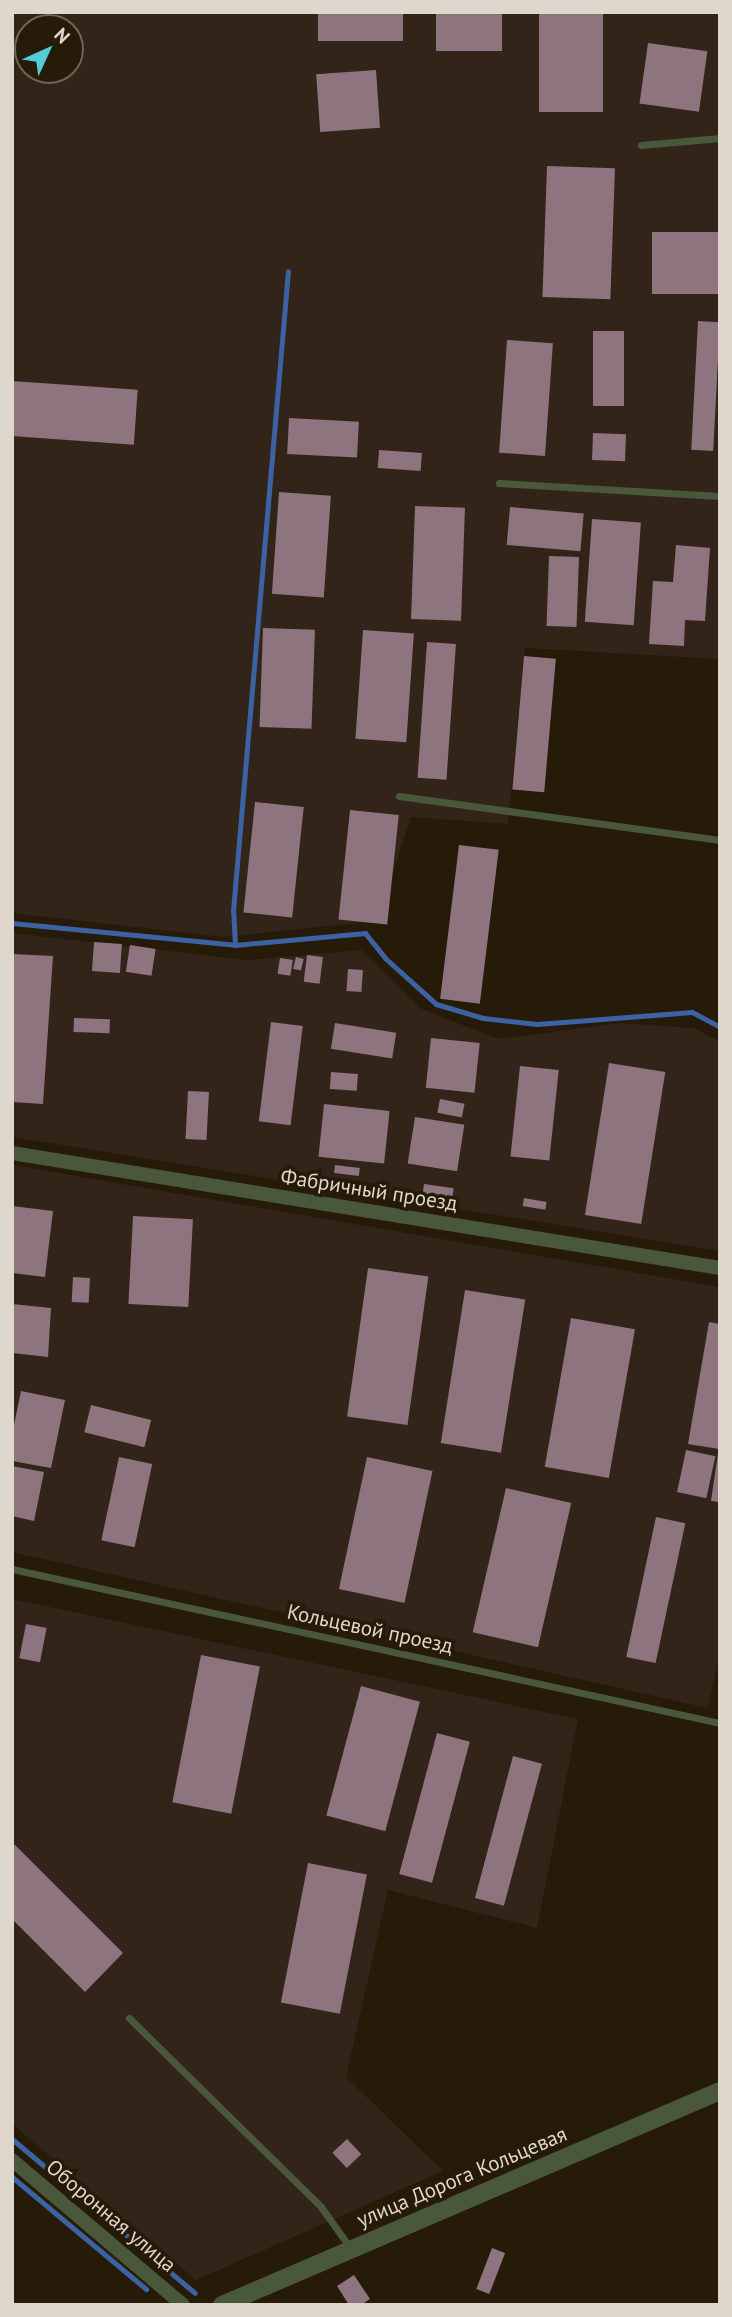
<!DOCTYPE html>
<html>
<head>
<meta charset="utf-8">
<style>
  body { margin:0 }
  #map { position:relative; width:732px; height:2317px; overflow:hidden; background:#261a09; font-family:"PT Sans",sans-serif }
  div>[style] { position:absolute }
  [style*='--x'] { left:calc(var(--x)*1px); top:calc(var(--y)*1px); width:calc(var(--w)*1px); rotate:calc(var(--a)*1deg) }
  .industrial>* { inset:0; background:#322418 }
  .stream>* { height:5px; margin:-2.5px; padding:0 2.5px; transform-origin:2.5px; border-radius:2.5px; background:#3d62a2 }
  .building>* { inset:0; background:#8d747e; transform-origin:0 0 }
  .service>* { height:7px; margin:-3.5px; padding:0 3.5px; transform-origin:3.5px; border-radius:3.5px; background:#49583a }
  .minor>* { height:14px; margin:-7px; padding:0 7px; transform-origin:7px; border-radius:7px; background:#49583a }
  .tertiary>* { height:18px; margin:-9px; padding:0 9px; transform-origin:9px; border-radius:9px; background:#49583a }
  span { translate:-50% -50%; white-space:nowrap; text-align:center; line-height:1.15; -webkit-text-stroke:7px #261a09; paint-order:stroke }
  .street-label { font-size:21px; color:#dfd6cc }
  .frame { position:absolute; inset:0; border:14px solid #dfd6cc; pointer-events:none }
  .north { position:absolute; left:14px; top:14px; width:70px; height:70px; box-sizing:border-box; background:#261a09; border:2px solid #706557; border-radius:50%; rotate:45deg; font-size:19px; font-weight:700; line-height:28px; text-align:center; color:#dfd6cc }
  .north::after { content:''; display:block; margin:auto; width:24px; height:32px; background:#52ccd6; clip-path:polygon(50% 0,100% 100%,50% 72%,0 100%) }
</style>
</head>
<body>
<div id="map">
  <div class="industrial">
    <div style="clip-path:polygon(evenodd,12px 12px,720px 12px,720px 659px,525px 648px,508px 824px,411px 817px,377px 921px,224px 937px,12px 913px,12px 12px,28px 28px,70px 28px,70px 70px,28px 70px,28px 28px)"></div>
    <div style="clip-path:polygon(12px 933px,247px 960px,361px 950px,420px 1008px,498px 1039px,620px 1023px,693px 1028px,720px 1041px,720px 1251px,12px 1137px)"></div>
    <div style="clip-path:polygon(12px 1165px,720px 1287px,720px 1653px,708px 1708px,12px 1552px)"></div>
    <div style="clip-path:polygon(12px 1599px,578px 1719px,537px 1928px,388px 1890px,346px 2077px,443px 2171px,196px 2280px,12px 2124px)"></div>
  </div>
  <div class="stream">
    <div style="--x:12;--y:923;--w:224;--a:5.6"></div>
    <div style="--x:235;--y:945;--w:34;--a:-93"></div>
    <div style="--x:233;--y:911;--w:642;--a:-85.09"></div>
    <div style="--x:235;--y:945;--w:131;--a:-5.3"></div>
    <div style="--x:365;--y:933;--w:32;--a:51"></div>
    <div style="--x:385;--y:958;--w:69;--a:42"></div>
    <div style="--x:436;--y:1004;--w:49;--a:16.6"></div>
    <div style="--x:483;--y:1018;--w:54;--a:6.3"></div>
    <div style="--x:537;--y:1024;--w:155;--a:-4.4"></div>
    <div style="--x:692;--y:1012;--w:32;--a:28"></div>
    <div style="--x:12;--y:2139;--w:239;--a:40.1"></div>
    <div style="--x:12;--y:2177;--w:175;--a:39.9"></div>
  </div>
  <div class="building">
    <div style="left:318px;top:12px;width:85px;height:29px"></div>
    <div style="left:436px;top:12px;width:66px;height:39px"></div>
    <div style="left:539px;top:12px;width:64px;height:100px"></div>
    <div style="left:648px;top:43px;width:60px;height:61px;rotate:8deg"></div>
    <div style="left:376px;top:70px;width:58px;height:60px;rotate:86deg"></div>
    <div style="left:547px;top:166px;width:68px;height:131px;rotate:2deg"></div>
    <div style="left:652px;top:232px;width:68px;height:62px"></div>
    <div style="left:698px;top:321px;width:22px;height:129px;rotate:3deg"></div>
    <div style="left:593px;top:331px;width:31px;height:75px"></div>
    <div style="left:507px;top:340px;width:46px;height:113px;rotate:4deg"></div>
    <div style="left:12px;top:381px;width:126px;height:55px;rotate:4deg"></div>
    <div style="left:289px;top:418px;width:70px;height:36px;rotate:3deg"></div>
    <div style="left:593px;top:433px;width:33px;height:27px;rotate:2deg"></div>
    <div style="left:379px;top:450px;width:43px;height:18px;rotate:4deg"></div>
    <div style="left:279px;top:492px;width:52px;height:102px;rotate:4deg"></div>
    <div style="left:415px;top:506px;width:50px;height:113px;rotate:2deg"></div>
    <div style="left:510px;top:507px;width:74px;height:38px;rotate:5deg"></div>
    <div style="left:592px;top:519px;width:49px;height:103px;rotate:4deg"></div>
    <div style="clip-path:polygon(676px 545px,710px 548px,705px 621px,685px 620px,684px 646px,649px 644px,653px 581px,673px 582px)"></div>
    <div style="left:549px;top:556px;width:30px;height:70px;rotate:2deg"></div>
    <div style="left:263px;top:628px;width:52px;height:99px;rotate:2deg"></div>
    <div style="left:363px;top:630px;width:51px;height:109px;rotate:4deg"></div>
    <div style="left:427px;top:642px;width:29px;height:136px;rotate:4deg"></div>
    <div style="left:524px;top:656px;width:32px;height:134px;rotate:5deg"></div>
    <div style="left:255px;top:802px;width:49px;height:111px;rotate:6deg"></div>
    <div style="left:350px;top:810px;width:49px;height:110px;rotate:6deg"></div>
    <div style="left:459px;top:845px;width:40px;height:155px;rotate:7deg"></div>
    <div style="left:94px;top:942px;width:28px;height:29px;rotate:4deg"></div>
    <div style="left:130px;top:945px;width:26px;height:27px;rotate:9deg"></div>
    <div style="clip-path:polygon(12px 954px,53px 956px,43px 1104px,12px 1102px)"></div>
    <div style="left:307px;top:955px;width:16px;height:27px;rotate:7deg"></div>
    <div style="left:296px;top:957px;width:8px;height:12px;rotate:14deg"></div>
    <div style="left:280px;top:958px;width:13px;height:16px;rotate:9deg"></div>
    <div style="left:348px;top:969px;width:15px;height:22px;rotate:4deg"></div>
    <div style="left:74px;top:1018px;width:36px;height:14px;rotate:2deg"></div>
    <div style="left:271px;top:1022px;width:32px;height:100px;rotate:7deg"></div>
    <div style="left:335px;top:1023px;width:62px;height:26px;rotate:9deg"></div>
    <div style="left:431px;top:1038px;width:49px;height:50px;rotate:6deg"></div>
    <div style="left:609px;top:1063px;width:57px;height:154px;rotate:9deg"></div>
    <div style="left:520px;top:1066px;width:39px;height:91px;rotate:6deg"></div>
    <div style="left:331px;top:1072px;width:27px;height:17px;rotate:4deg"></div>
    <div style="left:188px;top:1091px;width:21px;height:48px;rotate:3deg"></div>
    <div style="left:440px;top:1099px;width:25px;height:14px;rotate:11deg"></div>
    <div style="left:324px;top:1104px;width:66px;height:53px;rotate:6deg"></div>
    <div style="left:415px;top:1117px;width:50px;height:47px;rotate:9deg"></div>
    <div style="left:335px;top:1165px;width:25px;height:8px;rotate:7deg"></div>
    <div style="left:424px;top:1184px;width:30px;height:12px;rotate:8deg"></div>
    <div style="left:524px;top:1198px;width:23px;height:8px;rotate:10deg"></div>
    <div style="clip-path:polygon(12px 1206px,53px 1211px,45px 1277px,12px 1273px)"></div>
    <div style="left:133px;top:1216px;width:60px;height:88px;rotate:3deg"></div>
    <div style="left:368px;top:1268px;width:61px;height:150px;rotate:8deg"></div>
    <div style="left:73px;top:1277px;width:17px;height:25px;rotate:3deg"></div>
    <div style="left:465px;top:1290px;width:61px;height:155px;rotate:9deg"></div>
    <div style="clip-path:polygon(12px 1304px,51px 1308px,48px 1357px,12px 1353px)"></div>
    <div style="left:571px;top:1318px;width:65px;height:151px;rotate:10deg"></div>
    <div style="clip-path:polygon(709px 1322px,720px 1324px,719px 1449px,688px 1444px)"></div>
    <div style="clip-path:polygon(21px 1391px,65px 1400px,51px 1468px,12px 1461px,12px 1434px)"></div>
    <div style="left:91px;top:1405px;width:62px;height:28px;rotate:14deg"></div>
    <div style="left:686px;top:1450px;width:30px;height:43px;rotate:12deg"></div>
    <div style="clip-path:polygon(718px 1453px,720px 1453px,720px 1502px,711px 1501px)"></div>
    <div style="left:119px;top:1457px;width:34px;height:85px;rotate:12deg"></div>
    <div style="left:367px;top:1457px;width:67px;height:135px;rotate:12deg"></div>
    <div style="clip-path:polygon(12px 1466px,44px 1472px,34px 1521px,12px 1516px)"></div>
    <div style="left:506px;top:1488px;width:67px;height:148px;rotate:13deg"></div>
    <div style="left:656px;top:1517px;width:30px;height:143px;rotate:12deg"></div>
    <div style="left:26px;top:1624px;width:21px;height:35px;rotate:11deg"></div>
    <div style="left:201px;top:1655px;width:60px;height:150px;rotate:11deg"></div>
    <div style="left:361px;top:1686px;width:61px;height:134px;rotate:15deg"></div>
    <div style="left:437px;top:1733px;width:34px;height:146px;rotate:15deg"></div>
    <div style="left:513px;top:1756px;width:30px;height:147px;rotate:15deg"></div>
    <div style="clip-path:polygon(12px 1842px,123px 1953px,85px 1992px,12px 1919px)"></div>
    <div style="left:308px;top:1863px;width:60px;height:142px;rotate:11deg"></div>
    <div style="left:347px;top:2139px;width:21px;height:20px;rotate:47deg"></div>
    <div style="left:492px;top:2248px;width:14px;height:44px;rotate:21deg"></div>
    <div style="clip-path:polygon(354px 2275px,370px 2299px,361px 2305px,349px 2305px,337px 2286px)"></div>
  </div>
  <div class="service">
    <div style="--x:641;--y:145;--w:79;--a:-5.1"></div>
    <div style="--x:499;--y:483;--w:221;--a:3.4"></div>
    <div style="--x:399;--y:796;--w:324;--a:7.8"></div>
    <div style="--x:12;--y:1569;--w:725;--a:12.27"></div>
    <div style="--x:129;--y:2018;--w:269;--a:44.5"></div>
    <div style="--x:321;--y:2207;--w:52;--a:54.5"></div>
  </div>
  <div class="minor">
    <div style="--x:12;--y:1153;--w:717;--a:9.23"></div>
    <div style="--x:12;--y:2160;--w:224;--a:40.3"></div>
  </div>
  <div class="tertiary">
    <div style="--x:222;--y:2305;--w:542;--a:-23.25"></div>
  </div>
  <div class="street-label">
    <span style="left:369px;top:1190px;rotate:9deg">Фабричный проезд</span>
    <span style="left:370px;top:1629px;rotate:12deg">Кольцевой проезд</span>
    <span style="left:462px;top:2177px;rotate:-23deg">улица Дорога Кольцевая</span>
    <span style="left:111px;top:2216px;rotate:40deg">Оборонная улица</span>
  </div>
  <div class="frame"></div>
  <div class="north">N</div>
</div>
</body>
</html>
